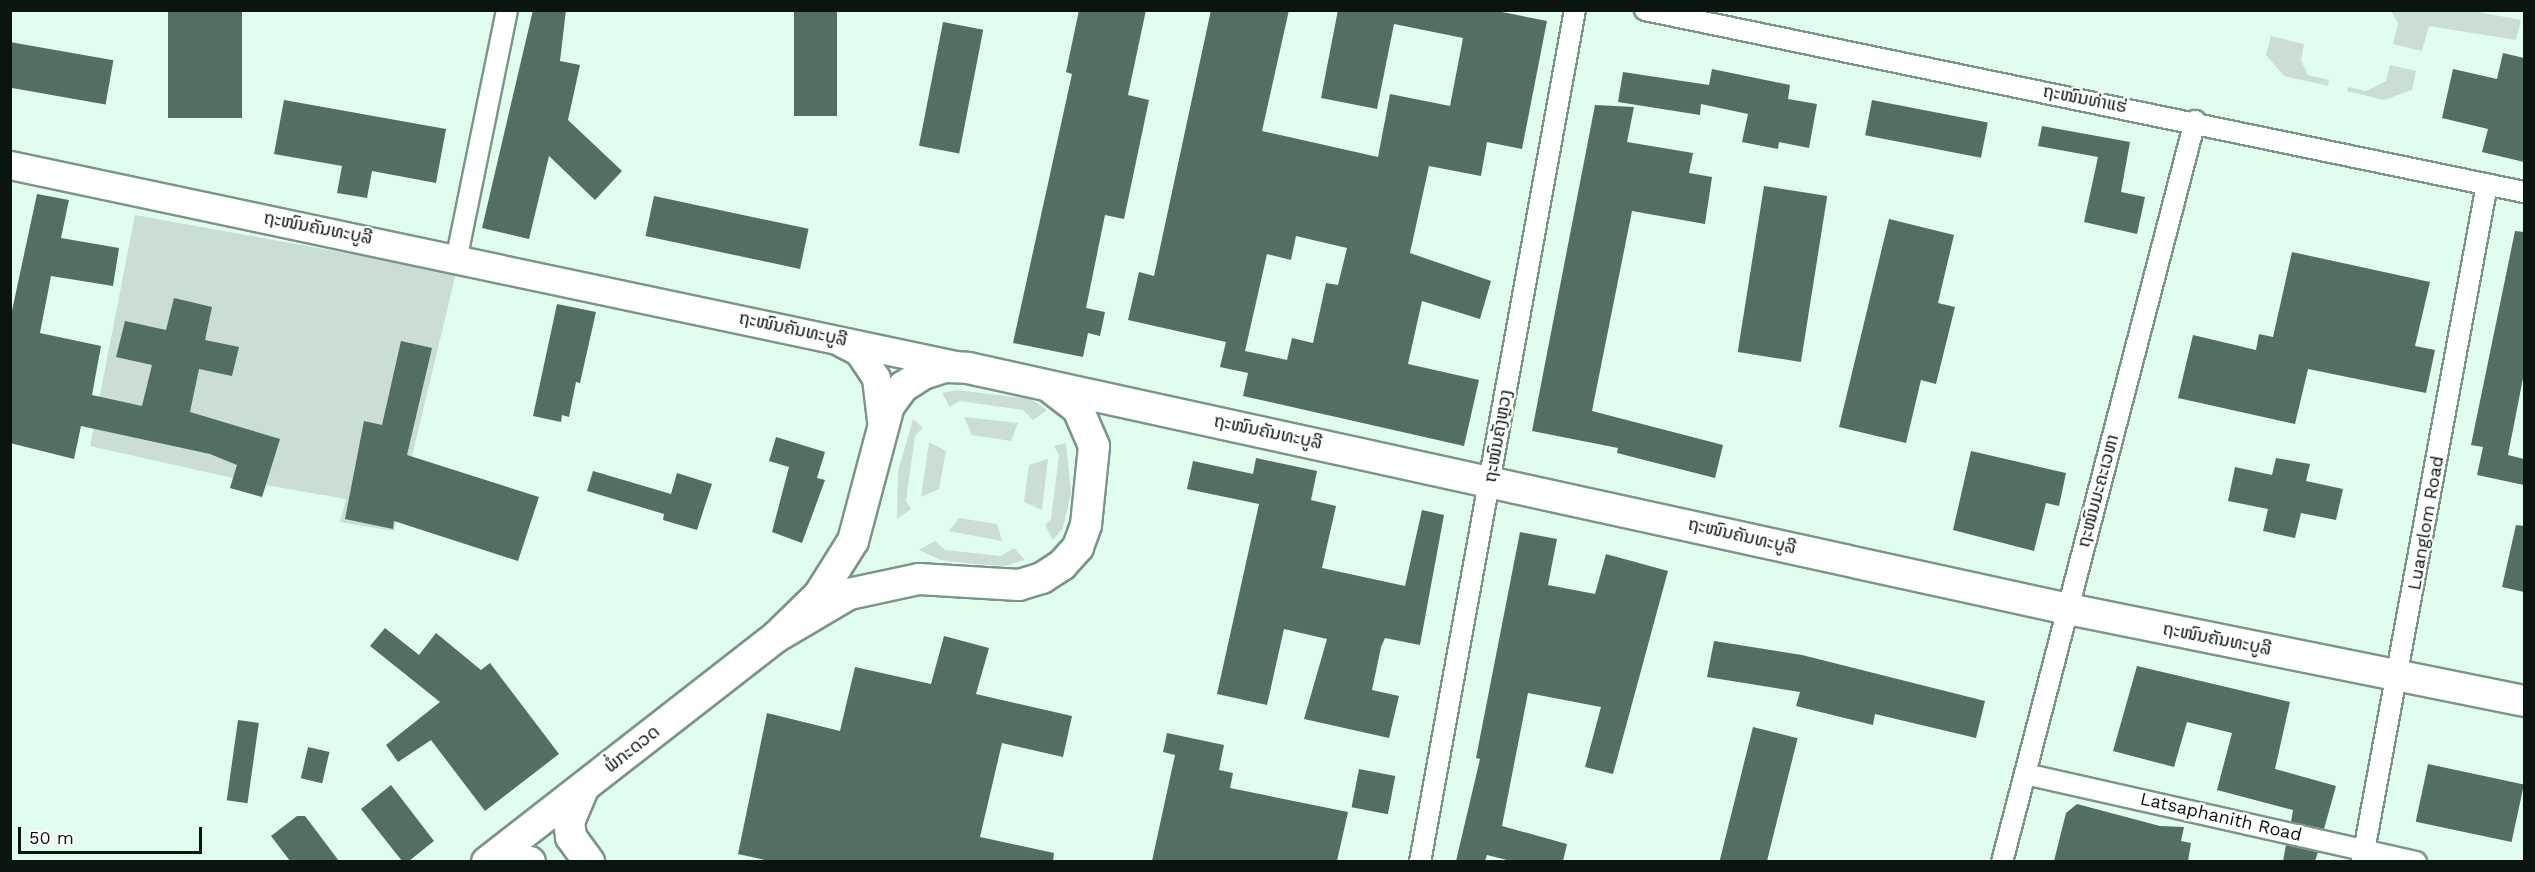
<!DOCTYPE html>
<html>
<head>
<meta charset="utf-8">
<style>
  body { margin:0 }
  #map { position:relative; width:2535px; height:872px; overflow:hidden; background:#e0fdee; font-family:"Work Sans","Noto Sans Lao",sans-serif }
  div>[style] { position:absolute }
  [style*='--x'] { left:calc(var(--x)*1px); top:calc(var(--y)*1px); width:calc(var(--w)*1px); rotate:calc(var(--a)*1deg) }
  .green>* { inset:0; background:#caded4 }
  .building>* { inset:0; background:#526f61; transform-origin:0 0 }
  .roads { filter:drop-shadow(2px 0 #7a9688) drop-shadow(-2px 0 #7a9688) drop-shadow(0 2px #7a9688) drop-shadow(0 -2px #7a9688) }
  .street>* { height:20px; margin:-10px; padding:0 10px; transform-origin:10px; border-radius:10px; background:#fff }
  .secondary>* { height:27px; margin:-13.5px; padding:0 13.5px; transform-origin:13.5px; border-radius:13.5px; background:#fff }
  .primary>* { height:30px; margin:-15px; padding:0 15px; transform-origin:15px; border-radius:15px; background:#fff }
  span { translate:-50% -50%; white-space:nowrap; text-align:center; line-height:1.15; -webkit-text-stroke:4.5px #fff; paint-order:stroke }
  .street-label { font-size:18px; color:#0a1510 }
  .frame { position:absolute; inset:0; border:12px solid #0a1510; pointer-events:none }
  .scale { position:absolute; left:18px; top:827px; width:184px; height:27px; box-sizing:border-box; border:3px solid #0a1510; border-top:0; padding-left:8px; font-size:18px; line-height:21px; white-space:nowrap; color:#0a1510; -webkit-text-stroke:4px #fff; paint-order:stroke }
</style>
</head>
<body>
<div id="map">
  <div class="green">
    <div style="clip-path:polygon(2391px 11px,2473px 11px,2521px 20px,2516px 40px,2429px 26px,2422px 51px,2393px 44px,2398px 23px)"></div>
    <div style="clip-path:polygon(2271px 36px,2304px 44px,2301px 60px,2308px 75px,2329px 80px,2328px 86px,2284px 76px,2266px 55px)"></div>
    <div style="clip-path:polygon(2390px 65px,2416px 71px,2412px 90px,2384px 100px,2347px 91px,2348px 87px,2366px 91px,2386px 81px)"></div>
    <div style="clip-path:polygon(135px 215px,456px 273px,394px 531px,340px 522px,346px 499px,266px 485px,262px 497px,230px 488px,233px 478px,90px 446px)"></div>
    <div style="clip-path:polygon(956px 390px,1030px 399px,1047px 410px,1033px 420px,1023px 410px,959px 401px,950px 407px,942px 393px)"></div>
    <div style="clip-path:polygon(964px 417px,1018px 423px,1011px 441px,972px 435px)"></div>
    <div style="clip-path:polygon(913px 419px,923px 428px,915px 436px,906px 501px,911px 509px,897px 519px,898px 472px)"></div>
    <div style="clip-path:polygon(929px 442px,946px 451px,939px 489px,921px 497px)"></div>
    <div style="clip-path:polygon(1066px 443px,1071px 493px,1063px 528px,1053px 540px,1045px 525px,1051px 519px,1059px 455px,1054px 446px)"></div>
    <div style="clip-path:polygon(1048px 459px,1042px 510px,1024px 502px,1029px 465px)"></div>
    <div style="clip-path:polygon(959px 518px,997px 524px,1002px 541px,949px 531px)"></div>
    <div style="clip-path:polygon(935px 541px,945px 550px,1001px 556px,1014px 548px,1025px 560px,1005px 566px,974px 564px,941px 560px,919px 550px)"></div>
  </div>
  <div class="building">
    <div style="left:168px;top:10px;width:74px;height:108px"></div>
    <div style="clip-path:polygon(533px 10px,566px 10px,560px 61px,580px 65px,568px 120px,622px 171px,595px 200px,549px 156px,529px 239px,482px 228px)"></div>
    <div style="left:794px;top:10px;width:43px;height:106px"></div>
    <div style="clip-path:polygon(1079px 10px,1146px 10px,1128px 95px,1149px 100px,1124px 219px,1105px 215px,1086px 308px,1105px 312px,1100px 336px,1088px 333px,1083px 357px,1013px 343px,1072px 74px,1066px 72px)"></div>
    <div style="clip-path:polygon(evenodd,1211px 10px,1289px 10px,1262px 131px,1378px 157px,1390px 94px,1450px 106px,1463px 38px,1394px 24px,1377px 109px,1321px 98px,1338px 10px,1492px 10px,1547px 21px,1522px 149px,1487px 142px,1481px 176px,1429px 166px,1410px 253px,1491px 281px,1480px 319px,1422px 301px,1408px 364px,1479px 380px,1464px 446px,1243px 396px,1248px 373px,1220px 367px,1226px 342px,1128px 320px,1139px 272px,1154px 276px,1211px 10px,1296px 236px,1347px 248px,1338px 285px,1326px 283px,1313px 343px,1292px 338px,1287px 360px,1245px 351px,1267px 254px,1291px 260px,1296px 236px)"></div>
    <div style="left:943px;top:22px;width:41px;height:126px;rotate:11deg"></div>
    <div style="left:10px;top:42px;width:105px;height:45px;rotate:10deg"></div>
    <div style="clip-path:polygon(2503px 53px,2524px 58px,2524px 162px,2482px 152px,2488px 129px,2442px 118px,2453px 69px,2497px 79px)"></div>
    <div style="clip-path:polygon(1712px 69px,1790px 85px,1788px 99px,1817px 104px,1809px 148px,1779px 142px,1778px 149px,1742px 142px,1748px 114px,1701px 104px,1700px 115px,1618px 102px,1623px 72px,1709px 85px)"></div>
    <div style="clip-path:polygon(284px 100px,446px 129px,436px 183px,372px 171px,367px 198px,337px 193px,342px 166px,274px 154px)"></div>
    <div style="left:1872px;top:100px;width:118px;height:36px;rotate:11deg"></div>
    <div style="clip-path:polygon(1595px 105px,1634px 107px,1627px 142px,1693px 153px,1689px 173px,1712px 177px,1705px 224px,1632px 211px,1592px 411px,1723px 445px,1715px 478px,1617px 453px,1618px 448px,1532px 431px)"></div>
    <div style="clip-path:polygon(2042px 126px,2130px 142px,2121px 192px,2145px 197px,2137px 234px,2084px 222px,2098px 157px,2038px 146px)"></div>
    <div style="left:1764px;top:186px;width:64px;height:168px;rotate:9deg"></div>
    <div style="clip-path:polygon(37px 194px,69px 200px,61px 238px,119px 248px,113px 286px,51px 276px,40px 333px,101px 346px,92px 395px,142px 406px,152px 365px,116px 357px,125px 321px,166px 330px,174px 298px,212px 307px,205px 340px,239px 347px,232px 376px,199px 369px,190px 412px,280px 439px,262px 497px,230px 488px,237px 465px,210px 454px,81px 426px,74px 459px,10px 443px,10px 320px)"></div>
    <div style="left:654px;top:196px;width:158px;height:41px;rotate:12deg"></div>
    <div style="clip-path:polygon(1889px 219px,1954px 235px,1938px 303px,1955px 307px,1936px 384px,1921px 380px,1906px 443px,1839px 427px)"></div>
    <div style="clip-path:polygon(2515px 231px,2524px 232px,2524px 373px,2508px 455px,2524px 459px,2524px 485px,2477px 475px,2483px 447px,2471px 445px)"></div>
    <div style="clip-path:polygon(2292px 252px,2430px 282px,2415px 346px,2435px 350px,2426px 393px,2308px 369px,2295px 424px,2178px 398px,2193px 335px,2256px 350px,2259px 334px,2273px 337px)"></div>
    <div style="clip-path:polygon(557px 304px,596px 312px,580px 383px,576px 382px,569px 417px,562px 415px,561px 422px,533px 416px)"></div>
    <div style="clip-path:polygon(401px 341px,432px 348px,407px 455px,539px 497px,518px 561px,394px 521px,393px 529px,345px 519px,364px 421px,382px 425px)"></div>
    <div style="clip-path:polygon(776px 437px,825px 452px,817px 478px,825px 480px,802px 543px,772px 532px,789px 467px,769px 461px)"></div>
    <div style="clip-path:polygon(1971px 451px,2066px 473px,2059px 506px,2046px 503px,2034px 551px,1953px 530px)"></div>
    <div style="clip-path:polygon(1256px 458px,1317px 471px,1311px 500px,1336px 506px,1322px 568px,1405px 586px,1422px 510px,1444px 515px,1420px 645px,1385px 638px,1381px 647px,1372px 690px,1399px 696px,1389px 738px,1304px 719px,1327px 639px,1284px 629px,1267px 705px,1217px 694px,1259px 504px,1187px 489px,1193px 461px,1253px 474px)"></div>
    <div style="clip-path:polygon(2276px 458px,2310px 464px,2306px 481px,2343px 489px,2336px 520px,2301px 513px,2295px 538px,2263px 531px,2268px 509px,2228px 501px,2235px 467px,2272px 475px)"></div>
    <div style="clip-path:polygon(593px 471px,671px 494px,677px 473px,712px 484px,697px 530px,663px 520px,664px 514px,587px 491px)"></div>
    <div style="clip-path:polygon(2516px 525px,2524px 526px,2524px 592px,2502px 587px)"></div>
    <div style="clip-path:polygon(1520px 532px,1557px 539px,1548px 585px,1595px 594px,1606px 554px,1668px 571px,1613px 774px,1585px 767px,1601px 707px,1528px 693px,1502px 826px,1567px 844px,1563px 861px,1511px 861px,1487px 855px,1485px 861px,1456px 861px,1480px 759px,1476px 758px)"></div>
    <div style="clip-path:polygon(385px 628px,419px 655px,436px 633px,481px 670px,490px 663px,559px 754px,485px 811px,431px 740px,398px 762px,386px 745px,440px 702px,370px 646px)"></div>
    <div style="clip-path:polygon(944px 636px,989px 648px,976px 694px,1072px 716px,1063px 757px,1002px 743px,980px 837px,1054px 853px,1053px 861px,769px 861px,738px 854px,767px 713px,840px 731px,855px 667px,931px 684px)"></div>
    <div style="clip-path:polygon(1714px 641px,1802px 655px,1985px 701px,1976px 738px,1875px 714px,1873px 725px,1796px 706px,1800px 692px,1707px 677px)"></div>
    <div style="clip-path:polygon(2137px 666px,2290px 702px,2275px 769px,2336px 786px,2324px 829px,2291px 822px,2293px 810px,2217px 790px,2232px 733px,2187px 722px,2174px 767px,2113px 751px)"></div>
    <div style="left:238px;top:720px;width:21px;height:81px;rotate:8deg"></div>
    <div style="left:1753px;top:727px;width:46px;height:138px;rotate:14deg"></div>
    <div style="clip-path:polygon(1167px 733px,1224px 745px,1219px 770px,1233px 773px,1230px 788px,1348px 812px,1337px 861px,1152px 861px,1175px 755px,1163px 752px)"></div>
    <div style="left:308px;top:747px;width:22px;height:32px;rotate:13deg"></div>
    <div style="left:2428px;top:764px;width:98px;height:59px;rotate:12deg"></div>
    <div style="left:1359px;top:769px;width:37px;height:39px;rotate:11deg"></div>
    <div style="clip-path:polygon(391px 785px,434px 841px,409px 861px,402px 861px,361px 809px)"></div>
    <div style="clip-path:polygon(2077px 804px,2160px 826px,2184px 827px,2181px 841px,2191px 843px,2188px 861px,2054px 861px,2066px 813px)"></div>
    <div style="clip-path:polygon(297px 816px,305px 816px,339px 861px,290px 861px,271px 836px)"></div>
    <div style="clip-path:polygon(2286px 845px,2318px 852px,2315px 861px,2283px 861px)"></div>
  </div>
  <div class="roads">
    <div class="street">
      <div style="--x:1645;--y:10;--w:898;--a:11.7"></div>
      <div style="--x:457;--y:256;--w:251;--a:-78.5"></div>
      <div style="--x:2025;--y:774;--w:401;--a:12.7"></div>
      <div style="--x:1420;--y:862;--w:866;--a:-79.69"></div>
      <div style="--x:2002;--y:862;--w:766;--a:-75.4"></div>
      <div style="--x:2362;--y:862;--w:689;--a:-79.55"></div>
    </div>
    <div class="secondary">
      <div style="--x:10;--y:165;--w:971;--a:11.95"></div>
      <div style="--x:842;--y:343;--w:18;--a:27"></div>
      <div style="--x:858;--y:351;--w:32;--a:56"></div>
      <div style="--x:876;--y:378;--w:50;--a:83.2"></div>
    </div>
    <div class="primary">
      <div style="--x:776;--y:637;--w:60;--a:-44.3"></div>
      <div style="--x:819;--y:595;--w:64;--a:-57.8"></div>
      <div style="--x:853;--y:541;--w:140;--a:-75.1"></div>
      <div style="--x:889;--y:406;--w:24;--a:-54"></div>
      <div style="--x:903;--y:387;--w:24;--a:-33"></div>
      <div style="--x:923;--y:374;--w:23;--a:-18"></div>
      <div style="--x:945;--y:367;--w:23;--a:2"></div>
      <div style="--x:968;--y:368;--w:1126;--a:12.36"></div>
      <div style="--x:2068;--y:609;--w:465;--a:11.4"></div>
      <div style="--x:583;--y:789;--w:36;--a:113"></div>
      <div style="--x:569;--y:822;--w:15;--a:82"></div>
      <div style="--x:571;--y:837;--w:31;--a:54"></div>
      <div style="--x:487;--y:862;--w:366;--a:-37.9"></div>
      <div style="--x:776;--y:637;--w:85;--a:-30.5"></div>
      <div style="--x:849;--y:594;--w:72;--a:-12.1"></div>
      <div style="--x:919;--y:579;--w:100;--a:3.4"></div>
      <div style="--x:1019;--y:585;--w:24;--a:-17"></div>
      <div style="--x:1042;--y:578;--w:24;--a:-33"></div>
      <div style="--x:1062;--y:565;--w:24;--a:-48"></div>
      <div style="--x:1078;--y:547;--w:23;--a:-70"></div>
      <div style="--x:1086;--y:525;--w:79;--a:-84.2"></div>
      <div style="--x:1094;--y:446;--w:40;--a:-113.4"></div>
      <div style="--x:1078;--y:409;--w:34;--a:-142"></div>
      <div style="--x:527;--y:862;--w:3;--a:0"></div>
    </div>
  </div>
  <div class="street-label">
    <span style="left:2085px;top:99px;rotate:11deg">ຖະໜົນທ່າແຮ່</span>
    <span style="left:318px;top:228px;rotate:11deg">ຖະໜົນຄັນທະບູລີ</span>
    <span style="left:793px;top:329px;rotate:12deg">ຖະໜົນຄັນທະບູລີ</span>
    <span style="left:1268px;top:432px;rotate:12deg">ຖະໜົນຄັນທະບູລີ</span>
    <span style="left:1498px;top:436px;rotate:-80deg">ຖະໜົນຄັງຫຼວງ</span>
    <span style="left:2098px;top:491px;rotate:-75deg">ຖະໜົນມະຄະເວຫາ</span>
    <span style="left:2426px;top:523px;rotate:-80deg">Luanglom Road</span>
    <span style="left:1742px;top:536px;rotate:13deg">ຖະໜົນຄັນທະບູລີ</span>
    <span style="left:2217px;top:639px;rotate:11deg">ຖະໜົນຄັນທະບູລີ</span>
    <span style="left:632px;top:749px;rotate:-38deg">ພໍ່ກະດວດ</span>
    <span style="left:2221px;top:817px;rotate:13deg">Latsaphanith Road</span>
  </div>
  <div class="frame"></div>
  <div class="scale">50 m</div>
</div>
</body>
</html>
